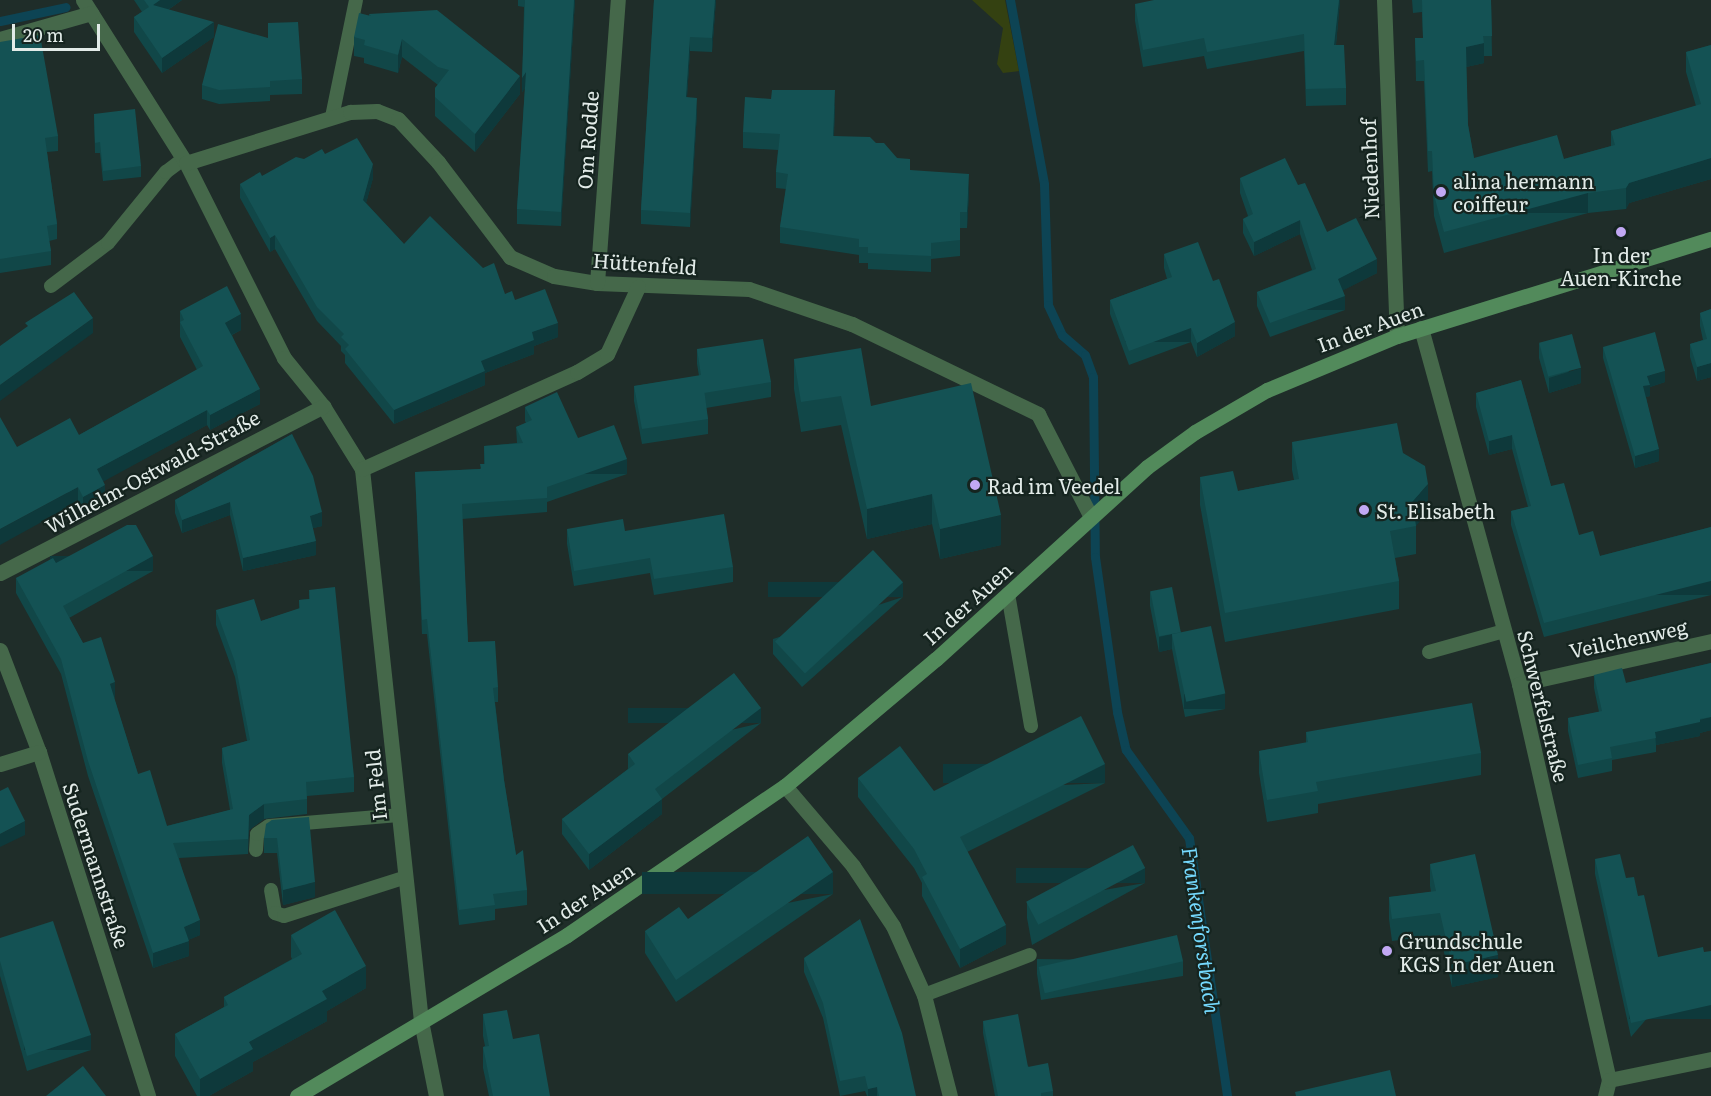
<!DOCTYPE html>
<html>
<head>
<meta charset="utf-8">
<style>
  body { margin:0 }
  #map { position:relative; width:1711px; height:1096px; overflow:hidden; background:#1f2d29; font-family:Literata,serif }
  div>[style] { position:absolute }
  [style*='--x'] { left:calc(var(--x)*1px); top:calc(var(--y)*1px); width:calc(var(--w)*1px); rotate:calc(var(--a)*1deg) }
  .green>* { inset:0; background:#344111 }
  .stream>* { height:9px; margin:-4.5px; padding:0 4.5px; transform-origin:4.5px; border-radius:4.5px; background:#0d4454 }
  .lane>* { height:14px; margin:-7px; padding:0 7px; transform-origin:7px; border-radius:7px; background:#45684a }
  .street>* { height:15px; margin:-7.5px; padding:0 7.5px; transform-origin:7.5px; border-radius:7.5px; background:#45684a }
  .secondary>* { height:15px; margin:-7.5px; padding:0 7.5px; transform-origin:7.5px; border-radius:7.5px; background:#528a5b }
  .wall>* { inset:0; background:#114748 }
  .shaded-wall>* { inset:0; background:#0e393b; transform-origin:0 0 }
  .building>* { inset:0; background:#145254; transform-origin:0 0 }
  .dots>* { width:16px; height:16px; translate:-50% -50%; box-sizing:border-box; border:3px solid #15241f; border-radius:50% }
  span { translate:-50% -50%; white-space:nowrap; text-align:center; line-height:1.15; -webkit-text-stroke:4.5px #15241f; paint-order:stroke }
  .street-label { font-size:20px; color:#e2ebe8 }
  .poi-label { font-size:20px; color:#e2ebe8 }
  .left { translate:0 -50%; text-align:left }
  .water-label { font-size:21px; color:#74d8fc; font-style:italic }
  .scale { position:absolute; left:12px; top:24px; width:88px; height:27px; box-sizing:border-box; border:3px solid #e2ebe8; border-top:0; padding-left:8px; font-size:18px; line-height:21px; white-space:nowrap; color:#e2ebe8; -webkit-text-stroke:4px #15241f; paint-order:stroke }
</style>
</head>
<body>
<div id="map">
  <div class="green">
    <div style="clip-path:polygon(972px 0,1005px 0,1019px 71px,1003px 73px,997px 64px,1003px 28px)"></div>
  </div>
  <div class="stream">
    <div style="--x:1010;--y:0;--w:187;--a:79.5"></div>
    <div style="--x:1044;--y:184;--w:121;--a:88.1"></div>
    <div style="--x:1048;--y:305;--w:33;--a:65"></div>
    <div style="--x:1062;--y:335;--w:30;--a:41"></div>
    <div style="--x:1085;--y:355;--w:23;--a:70"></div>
    <div style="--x:1093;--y:377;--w:180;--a:89.4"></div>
    <div style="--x:1095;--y:557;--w:157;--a:81.9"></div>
    <div style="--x:1117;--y:712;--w:39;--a:77"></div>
    <div style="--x:1126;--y:750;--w:108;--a:54.4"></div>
    <div style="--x:1189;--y:838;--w:261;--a:81.6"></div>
    <div style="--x:0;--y:21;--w:67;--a:-12"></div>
  </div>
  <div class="lane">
    <div style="--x:332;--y:117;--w:119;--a:-78.4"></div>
    <div style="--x:51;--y:286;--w:71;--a:-37"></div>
    <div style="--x:108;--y:243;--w:92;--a:-50.8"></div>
    <div style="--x:166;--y:172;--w:21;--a:-37"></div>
    <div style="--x:1008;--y:594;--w:134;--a:80.1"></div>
    <div style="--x:1429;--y:652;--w:78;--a:-15.6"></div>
    <div style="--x:256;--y:850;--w:16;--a:-86"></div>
    <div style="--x:257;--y:834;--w:14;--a:-34"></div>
    <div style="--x:269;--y:826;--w:130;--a:-4.8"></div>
    <div style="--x:271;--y:890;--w:23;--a:80"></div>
    <div style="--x:275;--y:913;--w:9;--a:18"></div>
    <div style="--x:284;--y:916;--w:128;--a:-17.7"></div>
    <div style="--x:924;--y:995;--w:113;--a:-20.7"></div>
  </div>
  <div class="street">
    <div style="--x:83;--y:0;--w:193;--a:57.7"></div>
    <div style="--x:186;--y:163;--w:218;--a:63.3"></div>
    <div style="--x:284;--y:358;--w:62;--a:50.9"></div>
    <div style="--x:323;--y:406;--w:74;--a:58.2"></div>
    <div style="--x:362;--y:469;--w:555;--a:83.9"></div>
    <div style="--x:421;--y:1021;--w:76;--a:78.7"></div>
    <div style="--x:1384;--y:0;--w:336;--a:87.8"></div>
    <div style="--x:0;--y:39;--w:95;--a:-15.9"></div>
    <div style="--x:186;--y:163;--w:172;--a:-17.3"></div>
    <div style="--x:350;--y:112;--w:27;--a:-2"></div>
    <div style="--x:377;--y:111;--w:22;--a:21"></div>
    <div style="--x:398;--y:119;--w:59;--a:47.1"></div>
    <div style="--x:438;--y:162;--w:119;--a:52.8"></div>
    <div style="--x:510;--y:257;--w:48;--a:23.4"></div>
    <div style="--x:554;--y:276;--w:44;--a:9.2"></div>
    <div style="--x:597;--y:283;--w:152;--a:2.3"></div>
    <div style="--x:749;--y:289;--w:109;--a:18.8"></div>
    <div style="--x:852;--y:324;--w:207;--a:25.8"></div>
    <div style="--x:1038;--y:414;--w:116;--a:62.8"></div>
    <div style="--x:597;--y:283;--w:284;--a:-85.8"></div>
    <div style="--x:1421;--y:328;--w:369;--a:74.6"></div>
    <div style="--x:1519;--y:684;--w:406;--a:77.2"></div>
    <div style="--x:1609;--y:1080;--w:16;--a:104"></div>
    <div style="--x:362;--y:469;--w:236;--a:-24.3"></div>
    <div style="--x:577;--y:372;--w:35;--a:-31"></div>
    <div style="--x:607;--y:354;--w:74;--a:-65.2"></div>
    <div style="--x:0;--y:573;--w:364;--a:-27.3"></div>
    <div style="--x:0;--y:650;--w:109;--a:69.1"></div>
    <div style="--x:39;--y:752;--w:361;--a:72.4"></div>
    <div style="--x:1519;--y:684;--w:197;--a:-12.6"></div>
    <div style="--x:0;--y:764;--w:41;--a:-17.1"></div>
    <div style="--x:785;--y:786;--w:105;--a:49.6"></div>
    <div style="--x:853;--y:866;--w:72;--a:56.3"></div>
    <div style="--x:893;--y:926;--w:76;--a:65.8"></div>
    <div style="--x:924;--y:995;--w:104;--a:75.6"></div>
    <div style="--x:1609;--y:1080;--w:104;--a:-11.6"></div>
  </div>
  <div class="secondary">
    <div style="--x:297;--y:1096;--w:314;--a:-30.8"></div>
    <div style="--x:567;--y:935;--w:264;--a:-34.4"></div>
    <div style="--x:785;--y:786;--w:197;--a:-40.1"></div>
    <div style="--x:936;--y:659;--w:285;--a:-42.3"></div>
    <div style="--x:1147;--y:467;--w:59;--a:-36.1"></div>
    <div style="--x:1195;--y:432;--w:83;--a:-30.3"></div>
    <div style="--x:1267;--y:390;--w:141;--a:-22.6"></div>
    <div style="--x:1397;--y:336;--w:329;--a:-17.2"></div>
  </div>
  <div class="wall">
    <div style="clip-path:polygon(134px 0,182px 0,168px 10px,214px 37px,162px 73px,134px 32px,134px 17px,142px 12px)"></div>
    <div style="clip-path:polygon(518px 0,575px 0,561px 226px,517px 224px,517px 209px,525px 88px,522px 92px,524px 7px,518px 6px)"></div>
    <div style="clip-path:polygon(654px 0,716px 0,712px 52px,690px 51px,687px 97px,697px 112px,690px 227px,641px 224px,641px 210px)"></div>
    <div style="clip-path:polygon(1340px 0,1336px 45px,1346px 88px,1346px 105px,1306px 106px,1304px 51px,1207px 69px,1204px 56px,1143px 67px,1135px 21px,1135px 4px)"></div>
    <div style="clip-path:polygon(1412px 0,1491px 0,1492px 56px,1484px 56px,1484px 63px,1466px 67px,1468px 125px,1474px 158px,1564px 159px,1611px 146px,1611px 131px,1696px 106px,1686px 72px,1686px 52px,1711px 45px,1711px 179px,1629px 203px,1626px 209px,1588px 213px,1444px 253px,1434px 216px,1432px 171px,1428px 172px,1424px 81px,1416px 81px,1415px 38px,1423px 38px,1422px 12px,1413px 13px)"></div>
    <div style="clip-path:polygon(369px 14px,520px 94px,475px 152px,435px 116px,435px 88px,438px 85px,402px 57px,398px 73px,364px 63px,364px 58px,354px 56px,354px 37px,369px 16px)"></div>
    <div style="clip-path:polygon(268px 23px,302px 79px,302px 94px,270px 95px,270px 101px,219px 104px,202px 99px,202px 85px,268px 38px)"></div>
    <div style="clip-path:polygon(0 42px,58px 136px,58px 151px,47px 152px,57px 224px,57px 239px,49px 241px,51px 251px,51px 265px,0 273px)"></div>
    <div style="clip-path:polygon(835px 106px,834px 136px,876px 143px,897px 158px,910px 170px,969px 191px,967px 228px,960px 228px,960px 256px,931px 259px,931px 272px,868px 269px,868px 263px,859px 263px,859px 255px,780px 243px,780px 227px,786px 189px,776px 188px,776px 172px,778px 150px,743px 148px,743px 132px)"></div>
    <div style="clip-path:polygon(94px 114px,141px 166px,141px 177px,103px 181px,100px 153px,95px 153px)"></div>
    <div style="clip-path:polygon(325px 154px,373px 178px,366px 203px,404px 244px,515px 300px,558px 337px,534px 346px,534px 354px,485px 373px,485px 385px,394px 424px,345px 363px,345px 355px,341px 351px,341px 346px,317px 321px,275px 249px,270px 252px,240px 198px,240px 184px,262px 176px,304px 159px)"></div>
    <div style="clip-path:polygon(1240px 178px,1298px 185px,1327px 232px,1377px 273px,1343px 290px,1345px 310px,1270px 337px,1257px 306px,1257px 292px,1312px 270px,1300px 234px,1254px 256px,1243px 233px,1243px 219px,1248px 216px,1240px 193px)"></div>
    <div style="clip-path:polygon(1164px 254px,1213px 281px,1235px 336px,1197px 357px,1191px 342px,1129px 365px,1110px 314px,1110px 300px,1167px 279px,1164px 268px)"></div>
    <div style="clip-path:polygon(1711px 309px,1711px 377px,1697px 381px,1690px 357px,1690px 344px,1703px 340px,1700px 326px,1700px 313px)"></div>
    <div style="clip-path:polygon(180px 311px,241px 330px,232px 335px,260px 404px,210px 430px,207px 425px,103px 481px,105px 501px,83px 512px,78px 502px,17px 447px,79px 435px,197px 370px,180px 337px)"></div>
    <div style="clip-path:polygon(1539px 343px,1581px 383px,1549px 393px,1539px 358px)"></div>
    <div style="clip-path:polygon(1603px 347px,1665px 382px,1650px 387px,1650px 396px,1646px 397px,1659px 461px,1635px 468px,1603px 358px)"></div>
    <div style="clip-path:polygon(697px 349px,771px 382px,771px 397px,706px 408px,708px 419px,708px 434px,642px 444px,634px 401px,634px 386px,699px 376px,697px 364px)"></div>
    <div style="clip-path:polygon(794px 359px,871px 406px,1001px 545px,940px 559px,932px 524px,867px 539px,841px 425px,801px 432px,794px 389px)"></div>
    <div style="clip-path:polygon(1521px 380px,1551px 486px,1579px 535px,1600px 556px,1711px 527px,1711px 595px,1544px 637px,1511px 525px,1511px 511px,1528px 507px,1512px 449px,1489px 455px,1476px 407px,1476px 393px)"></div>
    <div style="clip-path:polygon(525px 407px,578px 438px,627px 474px,547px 502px,547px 512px,462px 519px,468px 642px,498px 687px,498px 702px,495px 702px,504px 780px,516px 855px,527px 890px,527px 905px,495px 909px,495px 920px,459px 925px,427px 634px,422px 634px,415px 472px,480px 469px,484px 464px,484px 446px,517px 443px,516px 427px,526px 423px,525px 421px)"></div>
    <div style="clip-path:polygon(292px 434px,322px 526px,313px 528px,316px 555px,243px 571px,230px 515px,182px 533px,175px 513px,175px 500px)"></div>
    <div style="clip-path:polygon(1292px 442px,1403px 453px,1428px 512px,1416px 525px,1416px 554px,1395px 558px,1399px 581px,1399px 609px,1225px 642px,1200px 505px,1200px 477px,1238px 491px,1294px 480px,1292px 470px)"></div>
    <div style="clip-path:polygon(567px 529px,625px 531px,733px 567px,733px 582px,654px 595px,650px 573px,574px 586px,567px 544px)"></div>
    <div style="clip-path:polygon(56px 563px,153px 571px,69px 618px,83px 643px,115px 697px,114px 698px,138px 774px,167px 826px,230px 810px,222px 763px,222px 748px,247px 741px,235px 677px,216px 625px,216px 610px,261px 621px,299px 609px,299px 600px,309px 599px,309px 590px,354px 777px,354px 792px,307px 796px,307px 814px,264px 819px,249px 830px,248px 854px,179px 858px,200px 935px,188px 940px,189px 956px,153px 968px,88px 776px,61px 674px,16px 593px,16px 578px)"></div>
    <div style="clip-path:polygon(1150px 591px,1181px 632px,1225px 709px,1185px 717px,1172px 649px,1159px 652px,1150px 606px)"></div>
    <div style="clip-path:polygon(903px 597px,802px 687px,773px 654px,773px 639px)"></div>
    <div style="clip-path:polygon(1711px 663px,1711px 730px,1700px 733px,1700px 736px,1656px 745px,1656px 752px,1612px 760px,1612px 771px,1578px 778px,1568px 731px,1568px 718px,1599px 712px,1594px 688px,1594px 675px,1626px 683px)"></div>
    <div style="clip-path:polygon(761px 723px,662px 799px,662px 814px,589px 870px,562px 834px,562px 819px,628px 769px,628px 754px)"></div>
    <div style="clip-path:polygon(1306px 732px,1481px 753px,1481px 775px,1318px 804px,1318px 813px,1267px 822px,1259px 773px,1259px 751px,1306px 743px)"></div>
    <div style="clip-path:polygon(858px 778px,934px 791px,1105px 783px,967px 852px,1006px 944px,960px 968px,922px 896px,922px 883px,914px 868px,858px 797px)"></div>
    <div style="clip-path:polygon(272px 820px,315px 897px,283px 905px,277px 853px,264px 853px,264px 838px)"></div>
    <div style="clip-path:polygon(1595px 859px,1626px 878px,1638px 896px,1658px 957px,1704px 952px,1631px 1037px,1595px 874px)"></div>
    <div style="clip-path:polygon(1430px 864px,1498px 977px,1452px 987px,1440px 935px,1392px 941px,1389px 919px,1389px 897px,1431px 892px,1430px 886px)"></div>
    <div style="clip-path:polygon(1145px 883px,1032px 945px,1027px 918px,1027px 903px)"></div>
    <div style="clip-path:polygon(833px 894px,676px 1002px,645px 953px,645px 931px)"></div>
    <div style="clip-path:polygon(291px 935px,366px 988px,327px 1011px,327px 1021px,253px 1062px,253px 1071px,209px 1096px,197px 1096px,175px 1056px,175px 1034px,224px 1007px,224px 997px,292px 959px,291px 957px)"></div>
    <div style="clip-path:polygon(0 938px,91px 1050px,27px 1071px,0 976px)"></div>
    <div style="clip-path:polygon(804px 958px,916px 1096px,867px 1096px,865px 1091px,840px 1096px,823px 1018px,804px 972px)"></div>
    <div style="clip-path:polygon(1037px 959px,1183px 961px,1183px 976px,1041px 1000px,1037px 974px)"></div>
    <div style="clip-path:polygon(483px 1014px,513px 1039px,550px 1096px,489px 1096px,483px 1068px,483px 1047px,485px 1046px,483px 1036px)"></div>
    <div style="clip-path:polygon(983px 1021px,1053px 1091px,1053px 1096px,995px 1096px,983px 1033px)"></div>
  </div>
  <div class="shaded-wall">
    <div style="clip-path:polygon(160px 0,182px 0,153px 20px,153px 5px)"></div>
    <div style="clip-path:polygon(574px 0,575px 0,561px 226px,561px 212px)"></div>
    <div style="clip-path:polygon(715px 0,716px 0,712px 52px,712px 38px)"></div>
    <div style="clip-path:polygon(1339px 0,1340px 0,1340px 3px,1334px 63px,1334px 45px)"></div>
    <div style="clip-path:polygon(214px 22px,214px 37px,162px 73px,162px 58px)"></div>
    <div style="clip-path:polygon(690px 37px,690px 51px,686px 111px,686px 97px)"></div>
    <div style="clip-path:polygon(402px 39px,402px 57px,398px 73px,398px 55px)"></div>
    <div style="clip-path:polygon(1484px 43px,1484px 63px,1466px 67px,1466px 47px)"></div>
    <div style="clip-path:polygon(526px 72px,526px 87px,522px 92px,522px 78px)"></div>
    <div style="clip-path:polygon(520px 76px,520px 94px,475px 152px,475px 134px)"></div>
    <div style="clip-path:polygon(835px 90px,835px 106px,833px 152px,833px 136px)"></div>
    <div style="clip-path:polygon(697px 98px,697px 112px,690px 227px,690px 213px)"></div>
    <div style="clip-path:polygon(1711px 158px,1711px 179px,1629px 203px,1626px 209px,1626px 188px,1629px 183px)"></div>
    <div style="clip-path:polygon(373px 164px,373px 178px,363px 214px,363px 200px)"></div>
    <div style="clip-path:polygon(969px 174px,969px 191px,967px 228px,967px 212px)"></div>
    <div style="left:1588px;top:193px;width:20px;height:149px;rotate:90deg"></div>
    <div style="clip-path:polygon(1300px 220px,1300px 234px,1254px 256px,1254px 242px)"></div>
    <div style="clip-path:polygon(275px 235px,275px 249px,270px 252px,270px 238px)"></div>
    <div style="clip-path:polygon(1377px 259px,1377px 273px,1338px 293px,1338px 279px)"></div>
    <div style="left:1345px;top:296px;width:14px;height:80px;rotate:90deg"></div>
    <div style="clip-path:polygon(241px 314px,241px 330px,225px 338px,225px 323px)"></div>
    <div style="clip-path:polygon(93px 318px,93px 333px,0 401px,0 385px)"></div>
    <div style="clip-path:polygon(1235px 322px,1235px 336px,1197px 357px,1197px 343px)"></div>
    <div style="clip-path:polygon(558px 323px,558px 337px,534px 346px,534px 354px,485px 373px,485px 385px,394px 424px,394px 410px,532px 332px)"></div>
    <div style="left:1191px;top:328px;width:14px;height:66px;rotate:90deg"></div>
    <div style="clip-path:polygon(1711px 363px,1711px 377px,1697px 381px,1697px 367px)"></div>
    <div style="clip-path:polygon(1581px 368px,1581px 383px,1549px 393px,1549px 378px)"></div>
    <div style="clip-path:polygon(1665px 371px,1665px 382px,1650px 387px,1650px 396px,1643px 398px,1643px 386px,1647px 376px)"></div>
    <div style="clip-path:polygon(260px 389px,260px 404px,210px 430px,210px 415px)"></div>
    <div style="clip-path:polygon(207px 410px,207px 425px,97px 485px,97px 469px)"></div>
    <div style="clip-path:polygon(1512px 435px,1512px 449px,1489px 455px,1489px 441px)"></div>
    <div style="clip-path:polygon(1659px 449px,1659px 461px,1635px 468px,1635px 456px)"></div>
    <div style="left:627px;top:459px;width:15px;height:85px;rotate:90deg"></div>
    <div style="clip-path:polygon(1428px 484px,1428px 512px,1416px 526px,1412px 502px)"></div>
    <div style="clip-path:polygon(105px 485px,105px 501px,83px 512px,83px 497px)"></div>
    <div style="clip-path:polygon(78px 487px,78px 502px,0 545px,0 529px)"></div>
    <div style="clip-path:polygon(932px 494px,932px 524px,867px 539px,867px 509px)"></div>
    <div style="clip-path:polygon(230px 502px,230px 515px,182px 533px,182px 520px)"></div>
    <div style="clip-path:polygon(322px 512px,322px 526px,310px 529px,310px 516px)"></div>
    <div style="clip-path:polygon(1001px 515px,1001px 545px,940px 559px,940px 529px)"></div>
    <div style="clip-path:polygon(316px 541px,316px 555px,243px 571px,243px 558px)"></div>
    <div style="left:153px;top:556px;width:15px;height:103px;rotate:90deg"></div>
    <div style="left:1711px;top:581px;width:14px;height:172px;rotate:90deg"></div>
    <div style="left:903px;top:582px;width:15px;height:135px;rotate:90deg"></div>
    <div style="clip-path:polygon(1181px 632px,1172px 634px,1172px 649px,1159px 652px,1159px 637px)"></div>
    <div style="clip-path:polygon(115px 682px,115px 697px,110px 699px,110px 684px)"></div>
    <div style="left:1225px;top:694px;width:15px;height:41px;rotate:90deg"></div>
    <div style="left:761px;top:708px;width:15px;height:133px;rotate:90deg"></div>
    <div style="clip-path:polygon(1711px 717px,1711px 730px,1700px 733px,1700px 736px,1656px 745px,1655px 732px)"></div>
    <div style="left:1105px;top:764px;width:19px;height:162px;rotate:90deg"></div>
    <div style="clip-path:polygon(662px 799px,662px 814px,589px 870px,589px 854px)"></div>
    <div style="clip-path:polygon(264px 804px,264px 819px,249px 830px,248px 854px,249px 815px)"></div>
    <div style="clip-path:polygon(25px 821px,25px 835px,0 847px,0 834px)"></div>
    <div style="left:1145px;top:868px;width:15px;height:129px;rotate:90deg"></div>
    <div style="left:833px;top:872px;width:22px;height:191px;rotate:90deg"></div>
    <div style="clip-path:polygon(315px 882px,315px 897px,283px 905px,283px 890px)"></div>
    <div style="clip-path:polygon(200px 920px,200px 935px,184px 942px,184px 927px)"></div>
    <div style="clip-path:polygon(1006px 925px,1006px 944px,960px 968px,960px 949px)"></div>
    <div style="clip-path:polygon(189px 941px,189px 956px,153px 968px,153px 953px)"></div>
    <div style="clip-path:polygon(1498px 955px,1498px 977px,1452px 987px,1452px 965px)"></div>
    <div style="clip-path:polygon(366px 966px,366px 988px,327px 1011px,327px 1021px,253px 1062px,253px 1071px,209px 1096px,200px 1096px,200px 1079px,249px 1042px,322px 991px)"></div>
    <div style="left:1711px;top:1005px;width:14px;height:82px;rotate:90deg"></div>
    <div style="left:91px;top:1035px;width:15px;height:67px;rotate:90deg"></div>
    <div style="clip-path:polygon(877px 1087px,877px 1096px,868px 1096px,868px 1089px)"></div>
  </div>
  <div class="building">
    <div style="clip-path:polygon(144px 0,160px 0,153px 5px,214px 22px,162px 58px,134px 17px,149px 7px)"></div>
    <div style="clip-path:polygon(525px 0,574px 0,561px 212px,517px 209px,526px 72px,522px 78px)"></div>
    <div style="clip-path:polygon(654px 0,715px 0,712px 38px,690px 37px,686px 97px,697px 98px,690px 213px,641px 210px)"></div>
    <div style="clip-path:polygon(1154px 0,1339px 0,1334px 45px,1344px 45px,1346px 88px,1306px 89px,1304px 34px,1207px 52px,1204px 38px,1143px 50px,1135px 4px)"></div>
    <div style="clip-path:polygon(1422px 0,1491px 0,1492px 36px,1483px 36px,1484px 43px,1466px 47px,1468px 125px,1474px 158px,1557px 135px,1564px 159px,1615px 145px,1611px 131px,1701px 104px,1686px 52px,1711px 45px,1711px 158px,1629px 183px,1626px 188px,1588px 193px,1444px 232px,1434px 195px,1432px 151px,1428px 151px,1424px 60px,1416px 61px,1415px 38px,1423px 38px)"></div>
    <div style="clip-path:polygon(437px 10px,520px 76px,475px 134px,435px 97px,435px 88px,449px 70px,438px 67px,402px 39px,398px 55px,364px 45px,365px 40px,354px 37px,359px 13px,371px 16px,369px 14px)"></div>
    <div style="clip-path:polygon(298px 22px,302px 79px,270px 81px,270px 87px,219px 90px,202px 85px,218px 24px,268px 38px,268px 23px)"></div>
    <div style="clip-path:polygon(40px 35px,58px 136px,45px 138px,57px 224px,47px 226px,51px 251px,0 259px,0 42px)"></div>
    <div style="clip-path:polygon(772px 90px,835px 90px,833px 136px,870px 137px,876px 143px,884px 143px,897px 158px,910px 159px,910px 170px,969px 174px,967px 212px,960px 212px,960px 240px,931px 243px,931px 256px,868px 253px,868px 247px,859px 247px,859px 239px,780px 227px,788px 174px,776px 172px,780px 134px,743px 132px,745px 97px,771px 99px)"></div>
    <div style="clip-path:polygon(135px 109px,141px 166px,103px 171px,100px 142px,95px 143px,94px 114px)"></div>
    <div style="clip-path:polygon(357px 138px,373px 164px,363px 200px,404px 244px,430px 216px,483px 268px,494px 263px,505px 294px,512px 291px,515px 300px,545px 289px,558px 323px,532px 332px,534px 340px,481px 361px,485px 371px,394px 410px,345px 349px,349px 345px,341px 337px,344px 334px,317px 307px,275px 235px,270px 238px,240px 184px,260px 172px,262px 176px,296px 157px,304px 159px,322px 149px,325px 154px)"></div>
    <div style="clip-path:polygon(1285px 158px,1298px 185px,1305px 183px,1327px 232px,1356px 218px,1377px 259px,1338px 279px,1345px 296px,1270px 323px,1257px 292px,1316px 269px,1300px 220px,1254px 242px,1243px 219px,1253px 214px,1240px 178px)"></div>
    <div style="clip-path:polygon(1198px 242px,1213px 281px,1219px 279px,1235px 322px,1197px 343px,1191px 328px,1129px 351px,1110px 300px,1172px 277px,1164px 254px)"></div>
    <div style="clip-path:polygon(227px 286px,241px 314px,225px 323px,260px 389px,210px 415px,207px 410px,97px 469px,105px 485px,83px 497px,78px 487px,0 529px,0 417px,17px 447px,70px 418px,79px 435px,203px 366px,180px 322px,184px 320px,180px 311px)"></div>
    <div style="clip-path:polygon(74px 292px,93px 318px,0 385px,0 346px,28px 326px,25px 323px)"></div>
    <div style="clip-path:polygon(1711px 309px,1711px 363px,1697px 367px,1690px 344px,1707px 339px,1700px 313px)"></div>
    <div style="clip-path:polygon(1655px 332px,1665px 371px,1647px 376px,1650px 385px,1643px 386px,1659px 449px,1635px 456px,1603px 347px)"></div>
    <div style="left:1572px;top:334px;width:35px;height:34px;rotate:75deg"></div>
    <div style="clip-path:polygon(763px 339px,771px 382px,704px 393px,704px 389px,708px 419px,642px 429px,634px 386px,701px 375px,697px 349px)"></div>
    <div style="clip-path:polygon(861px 348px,871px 406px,971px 383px,1001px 515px,940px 529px,932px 494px,867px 509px,841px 396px,801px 402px,794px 359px)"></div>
    <div style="clip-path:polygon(1521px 380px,1551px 486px,1564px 483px,1579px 535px,1593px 531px,1600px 556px,1711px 527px,1711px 581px,1544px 623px,1511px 511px,1531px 506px,1512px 435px,1489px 441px,1476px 393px)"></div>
    <div style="clip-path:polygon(557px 392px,578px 438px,614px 425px,627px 459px,547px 487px,547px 498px,462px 504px,468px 642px,495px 641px,498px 687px,493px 688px,504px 780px,516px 855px,523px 850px,527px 890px,493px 894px,495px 905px,459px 910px,427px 619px,422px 620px,415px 472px,481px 469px,480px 464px,485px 464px,484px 446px,523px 443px,516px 427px,532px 420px,525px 407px)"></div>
    <div style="clip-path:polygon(1397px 423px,1403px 453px,1425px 466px,1428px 484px,1412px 502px,1416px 526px,1390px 531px,1399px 581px,1225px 613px,1200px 477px,1233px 471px,1238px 491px,1299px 479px,1292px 442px)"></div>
    <div style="clip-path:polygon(292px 434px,313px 476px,322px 512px,310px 516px,316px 541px,243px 558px,230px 502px,182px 520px,175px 500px)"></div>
    <div style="clip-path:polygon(724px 514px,733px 567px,654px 579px,650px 558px,574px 571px,567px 529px,623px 519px,625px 531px)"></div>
    <div style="clip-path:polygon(127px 525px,136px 525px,153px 556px,63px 606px,83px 643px,101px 637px,115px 682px,110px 684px,138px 774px,150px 770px,167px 826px,233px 809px,222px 748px,250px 740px,235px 662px,216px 610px,254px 599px,261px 621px,300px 608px,299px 600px,310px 599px,309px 590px,335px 587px,354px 777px,306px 782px,307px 799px,264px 804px,249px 815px,248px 839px,173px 843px,200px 920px,184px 927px,189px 941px,153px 953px,88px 761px,61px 659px,16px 578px,53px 558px,56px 563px)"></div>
    <div style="left:873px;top:550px;width:44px;height:134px;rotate:47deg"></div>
    <div style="left:1172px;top:587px;width:46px;height:22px;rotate:79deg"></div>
    <div style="left:1211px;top:626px;width:69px;height:40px;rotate:78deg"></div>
    <div style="clip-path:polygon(1711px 663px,1711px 717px,1700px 719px,1700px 722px,1655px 732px,1656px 738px,1610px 747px,1612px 758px,1578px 765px,1568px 718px,1602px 711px,1594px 675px,1622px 668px,1626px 683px)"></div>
    <div style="clip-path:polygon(734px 673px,761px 708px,655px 789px,662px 799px,589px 854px,562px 819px,635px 764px,628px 754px)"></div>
    <div style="clip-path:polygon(1472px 703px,1481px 753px,1316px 782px,1318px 791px,1267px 800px,1259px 751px,1308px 742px,1306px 732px)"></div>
    <div style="clip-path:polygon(1081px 716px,1105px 764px,960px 837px,1006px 925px,960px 949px,922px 877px,927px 874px,914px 849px,858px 778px,900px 746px,934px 791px)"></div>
    <div style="clip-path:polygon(8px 787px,25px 821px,0 834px,0 791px)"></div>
    <div style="clip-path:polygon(309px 817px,315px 882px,283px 890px,277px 838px,264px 838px,266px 824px,272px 820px)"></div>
    <div style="clip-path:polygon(808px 836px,833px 872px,676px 980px,645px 931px,679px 907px,688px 919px)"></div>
    <div style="left:1133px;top:845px;width:26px;height:121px;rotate:62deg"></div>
    <div style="clip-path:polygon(1475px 854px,1498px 955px,1452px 965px,1440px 913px,1392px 919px,1389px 897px,1436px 891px,1430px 864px)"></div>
    <div style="clip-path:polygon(1620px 854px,1626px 878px,1634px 877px,1638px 896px,1644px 895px,1658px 957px,1703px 947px,1704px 952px,1711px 951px,1711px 1005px,1631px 1023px,1595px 859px)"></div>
    <div style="clip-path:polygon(335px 910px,366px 966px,322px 991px,327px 999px,249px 1042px,253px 1049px,200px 1079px,175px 1034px,228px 1005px,224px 997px,302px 954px,291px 935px)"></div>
    <div style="clip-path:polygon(860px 919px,902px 1033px,916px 1096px,879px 1096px,877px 1087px,868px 1089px,865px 1076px,840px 1081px,823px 1003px,804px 958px)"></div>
    <div style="clip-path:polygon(53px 921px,91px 1035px,27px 1056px,0 961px,0 938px)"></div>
    <div style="left:1177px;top:935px;width:27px;height:142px;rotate:77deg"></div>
    <div style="clip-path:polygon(507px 1010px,513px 1039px,539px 1034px,550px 1096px,493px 1096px,483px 1047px,489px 1046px,483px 1014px)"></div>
    <div style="clip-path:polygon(1018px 1014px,1028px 1067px,1048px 1063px,1053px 1091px,1041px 1093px,1041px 1096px,998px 1096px,983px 1021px)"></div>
    <div style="clip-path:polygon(83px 1066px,106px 1096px,46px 1096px)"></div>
    <div style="clip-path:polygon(1390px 1070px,1396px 1096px,1296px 1096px,1295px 1092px)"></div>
  </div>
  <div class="dots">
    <div style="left:1441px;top:192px;background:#c1a8f3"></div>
    <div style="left:1621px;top:232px;background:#c1a8f3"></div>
    <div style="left:975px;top:485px;background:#c1a8f3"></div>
    <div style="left:1364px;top:510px;background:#c1a8f3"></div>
    <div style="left:1387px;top:951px;background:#c1a8f3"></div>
  </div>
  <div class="street-label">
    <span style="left:587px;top:140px;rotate:-86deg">Om Rodde</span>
    <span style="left:1369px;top:169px;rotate:-92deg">Niedenhof</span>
    <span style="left:645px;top:263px;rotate:4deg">Hüttenfeld</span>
    <span style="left:1370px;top:326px;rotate:-20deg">In der Auen</span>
    <span style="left:152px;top:471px;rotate:-28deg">Wilhelm-Ostwald-Straße</span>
    <span style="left:967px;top:603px;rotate:-42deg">In der Auen</span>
    <span style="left:1628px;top:638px;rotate:-12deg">Veilchenweg</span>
    <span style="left:1544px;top:706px;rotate:76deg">Schwerfelstraße</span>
    <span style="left:375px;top:785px;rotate:-96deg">Im Feld</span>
    <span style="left:97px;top:865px;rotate:72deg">Sudermannstraße</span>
    <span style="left:585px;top:897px;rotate:-33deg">In der Auen</span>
  </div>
  <div class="poi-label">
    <span class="left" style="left:1453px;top:192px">alina hermann<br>coiffeur</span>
    <span style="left:1621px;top:266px">In der<br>Auen-Kirche</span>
    <span class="left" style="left:987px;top:485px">Rad im Veedel</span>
    <span class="left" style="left:1376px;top:510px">St. Elisabeth</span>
    <span class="left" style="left:1399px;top:952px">Grundschule<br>KGS In der Auen</span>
  </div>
  <div class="water-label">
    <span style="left:1202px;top:930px;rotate:82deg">Frankenforstbach</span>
  </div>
  <div class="scale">20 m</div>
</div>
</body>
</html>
